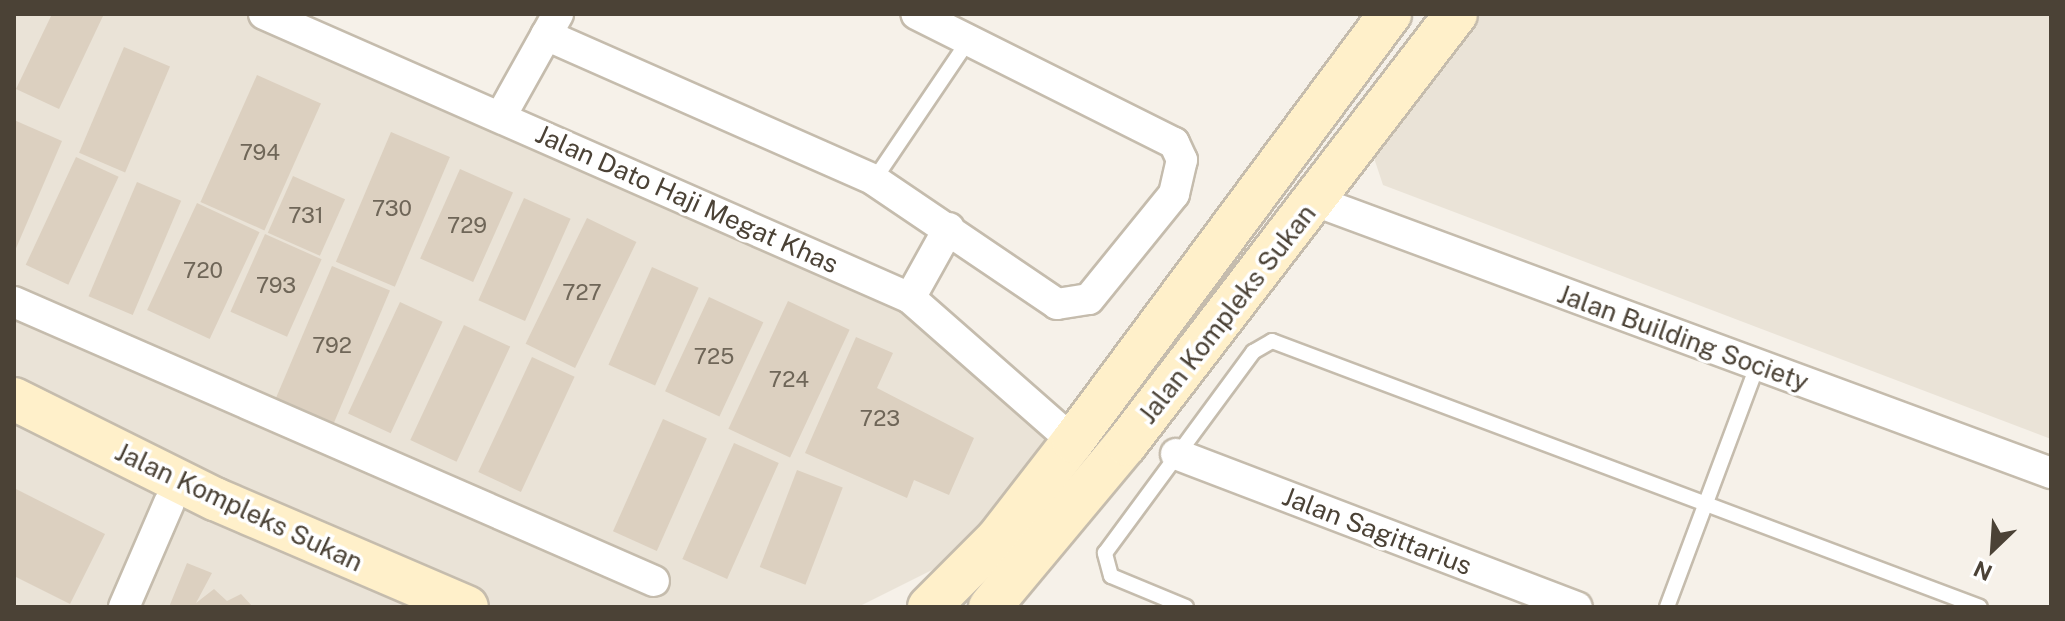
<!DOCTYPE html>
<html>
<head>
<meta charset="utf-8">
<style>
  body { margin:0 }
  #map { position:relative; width:2065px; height:621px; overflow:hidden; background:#f6f1e9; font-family:"Public Sans",sans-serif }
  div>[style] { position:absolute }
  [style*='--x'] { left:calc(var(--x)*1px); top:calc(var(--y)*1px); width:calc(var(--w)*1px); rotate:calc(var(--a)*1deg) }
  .residential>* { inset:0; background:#eae3d7 }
  .building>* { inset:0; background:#dcd0c0; transform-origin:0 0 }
  .roads { filter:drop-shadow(2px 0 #c5bcad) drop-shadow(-2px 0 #c5bcad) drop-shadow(0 2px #c5bcad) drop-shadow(0 -2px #c5bcad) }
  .lane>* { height:14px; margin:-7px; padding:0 7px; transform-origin:7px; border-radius:7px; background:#fff }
  .street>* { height:30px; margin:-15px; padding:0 15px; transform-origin:15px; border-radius:15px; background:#fff }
  .secondary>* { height:42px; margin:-21px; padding:0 21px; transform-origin:21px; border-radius:21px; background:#fff0ca }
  span { translate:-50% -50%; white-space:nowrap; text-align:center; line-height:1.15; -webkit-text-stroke:7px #fff; paint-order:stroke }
  .number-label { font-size:22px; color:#6f6658 }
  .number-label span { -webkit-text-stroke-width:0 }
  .street-label { font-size:26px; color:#4b4236 }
  .frame { position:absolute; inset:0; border:16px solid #4b4236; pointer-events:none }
  .north { position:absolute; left:1953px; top:509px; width:80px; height:80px; -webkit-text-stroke:6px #fff; paint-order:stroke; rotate:205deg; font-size:22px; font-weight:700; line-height:32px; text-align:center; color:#4b4236 }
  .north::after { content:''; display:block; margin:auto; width:28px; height:36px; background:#4b4236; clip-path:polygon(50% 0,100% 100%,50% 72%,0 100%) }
</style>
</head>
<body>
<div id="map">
  <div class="residential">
    <div style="clip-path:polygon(14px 14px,294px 14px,907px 299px,1066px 436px,936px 568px,858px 607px,14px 607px)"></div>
    <div style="clip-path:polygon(1481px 14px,2051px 14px,2051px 439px,1383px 185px,1374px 158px)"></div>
  </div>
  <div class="building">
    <div style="clip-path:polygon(52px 14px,103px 16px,59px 109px,16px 89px)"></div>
    <div style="left:124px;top:47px;width:50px;height:115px;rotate:23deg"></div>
    <div style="left:257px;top:75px;width:70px;height:139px;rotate:24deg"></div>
    <div style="clip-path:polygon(14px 120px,62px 141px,14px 253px)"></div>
    <div style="left:391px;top:132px;width:64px;height:141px;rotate:23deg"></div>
    <div style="left:76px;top:157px;width:47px;height:119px;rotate:25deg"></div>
    <div style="left:460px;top:169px;width:58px;height:98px;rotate:24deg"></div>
    <div style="left:293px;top:176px;width:57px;height:62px;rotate:24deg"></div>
    <div style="left:137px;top:182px;width:48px;height:124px;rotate:23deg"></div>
    <div style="left:524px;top:198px;width:51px;height:112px;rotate:24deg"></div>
    <div style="left:197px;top:203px;width:69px;height:118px;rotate:25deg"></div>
    <div style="left:587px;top:218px;width:55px;height:140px;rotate:26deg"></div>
    <div style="left:265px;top:234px;width:62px;height:85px;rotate:24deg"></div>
    <div style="left:332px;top:266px;width:63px;height:147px;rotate:23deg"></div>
    <div style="left:652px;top:267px;width:51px;height:107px;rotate:24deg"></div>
    <div style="left:709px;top:297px;width:60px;height:104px;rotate:25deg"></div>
    <div style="left:788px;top:301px;width:68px;height:141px;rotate:25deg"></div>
    <div style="left:400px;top:302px;width:47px;height:123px;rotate:25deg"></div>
    <div style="left:464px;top:325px;width:51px;height:127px;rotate:25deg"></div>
    <div style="clip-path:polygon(856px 337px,893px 353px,877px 388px,974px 438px,949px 495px,914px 480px,907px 498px,805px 453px)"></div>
    <div style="left:532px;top:357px;width:47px;height:127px;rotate:25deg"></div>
    <div style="left:663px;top:419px;width:48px;height:123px;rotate:24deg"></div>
    <div style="left:734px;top:443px;width:49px;height:127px;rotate:24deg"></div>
    <div style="left:797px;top:470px;width:49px;height:104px;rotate:21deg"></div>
    <div style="clip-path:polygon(14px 488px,105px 534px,70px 604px,14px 576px)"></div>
    <div style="clip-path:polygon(187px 563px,212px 573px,196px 603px,214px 589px,227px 601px,241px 594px,253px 607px,169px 607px)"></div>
  </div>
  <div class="roads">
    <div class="lane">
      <div style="--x:874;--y:180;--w:171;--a:-55.9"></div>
      <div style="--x:1186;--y:607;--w:81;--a:-157.5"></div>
      <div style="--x:1111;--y:576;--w:24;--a:-105"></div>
      <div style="--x:1105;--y:553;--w:250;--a:-53.6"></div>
      <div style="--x:1253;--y:352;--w:22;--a:-30"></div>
      <div style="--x:1272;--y:341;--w:756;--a:20.59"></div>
      <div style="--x:1667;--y:607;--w:257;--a:-69.5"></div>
    </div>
    <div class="street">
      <div style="--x:264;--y:14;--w:706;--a:23.73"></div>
      <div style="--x:910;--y:298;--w:217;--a:41.3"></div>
      <div style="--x:546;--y:35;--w:359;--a:23.8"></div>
      <div style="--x:874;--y:180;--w:221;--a:34.1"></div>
      <div style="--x:1057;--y:304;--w:32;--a:-9"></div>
      <div style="--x:1089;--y:299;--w:135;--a:-51"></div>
      <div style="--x:1174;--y:194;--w:35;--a:-77"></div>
      <div style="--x:1182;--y:160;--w:19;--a:-115"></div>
      <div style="--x:1174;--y:143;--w:288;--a:-153.4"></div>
      <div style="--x:501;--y:116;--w:117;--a:-60.8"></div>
      <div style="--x:1315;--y:201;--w:785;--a:20.28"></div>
      <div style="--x:910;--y:298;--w:80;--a:-60.9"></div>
      <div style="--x:14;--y:302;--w:698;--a:23.55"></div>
      <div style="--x:1176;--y:454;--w:429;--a:20.9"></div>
      <div style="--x:124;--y:607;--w:113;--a:-66.6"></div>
    </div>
    <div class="secondary">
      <div style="--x:14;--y:399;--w:225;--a:26.5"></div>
      <div style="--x:215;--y:499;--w:274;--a:23.2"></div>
      <div style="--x:929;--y:607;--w:96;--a:-45"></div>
      <div style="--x:997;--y:539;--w:124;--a:-52.2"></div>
      <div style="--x:1073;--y:441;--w:532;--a:-53.41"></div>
      <div style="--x:990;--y:607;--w:212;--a:-50.2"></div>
      <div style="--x:1126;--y:444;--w:542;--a:-52.5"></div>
    </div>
  </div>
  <div class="number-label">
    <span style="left:260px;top:153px">794</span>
    <span style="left:392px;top:209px">730</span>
    <span style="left:306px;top:216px">731</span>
    <span style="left:467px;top:226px">729</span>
    <span style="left:203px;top:271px">720</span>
    <span style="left:276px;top:286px">793</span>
    <span style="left:582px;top:293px">727</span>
    <span style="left:332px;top:346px">792</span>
    <span style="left:714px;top:357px">725</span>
    <span style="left:789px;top:380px">724</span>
    <span style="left:880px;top:419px">723</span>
  </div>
  <div class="street-label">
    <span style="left:687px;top:199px;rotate:24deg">Jalan Dato Haji Megat Khas</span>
    <span style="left:1227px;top:314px;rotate:-52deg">Jalan Kompleks Sukan</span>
    <span style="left:1683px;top:338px;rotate:20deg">Jalan Building Society</span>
    <span style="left:239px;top:507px;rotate:25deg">Jalan Kompleks Sukan</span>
    <span style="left:1377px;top:531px;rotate:21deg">Jalan Sagittarius</span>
  </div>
  <div class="frame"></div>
  <div class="north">N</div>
</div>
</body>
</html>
